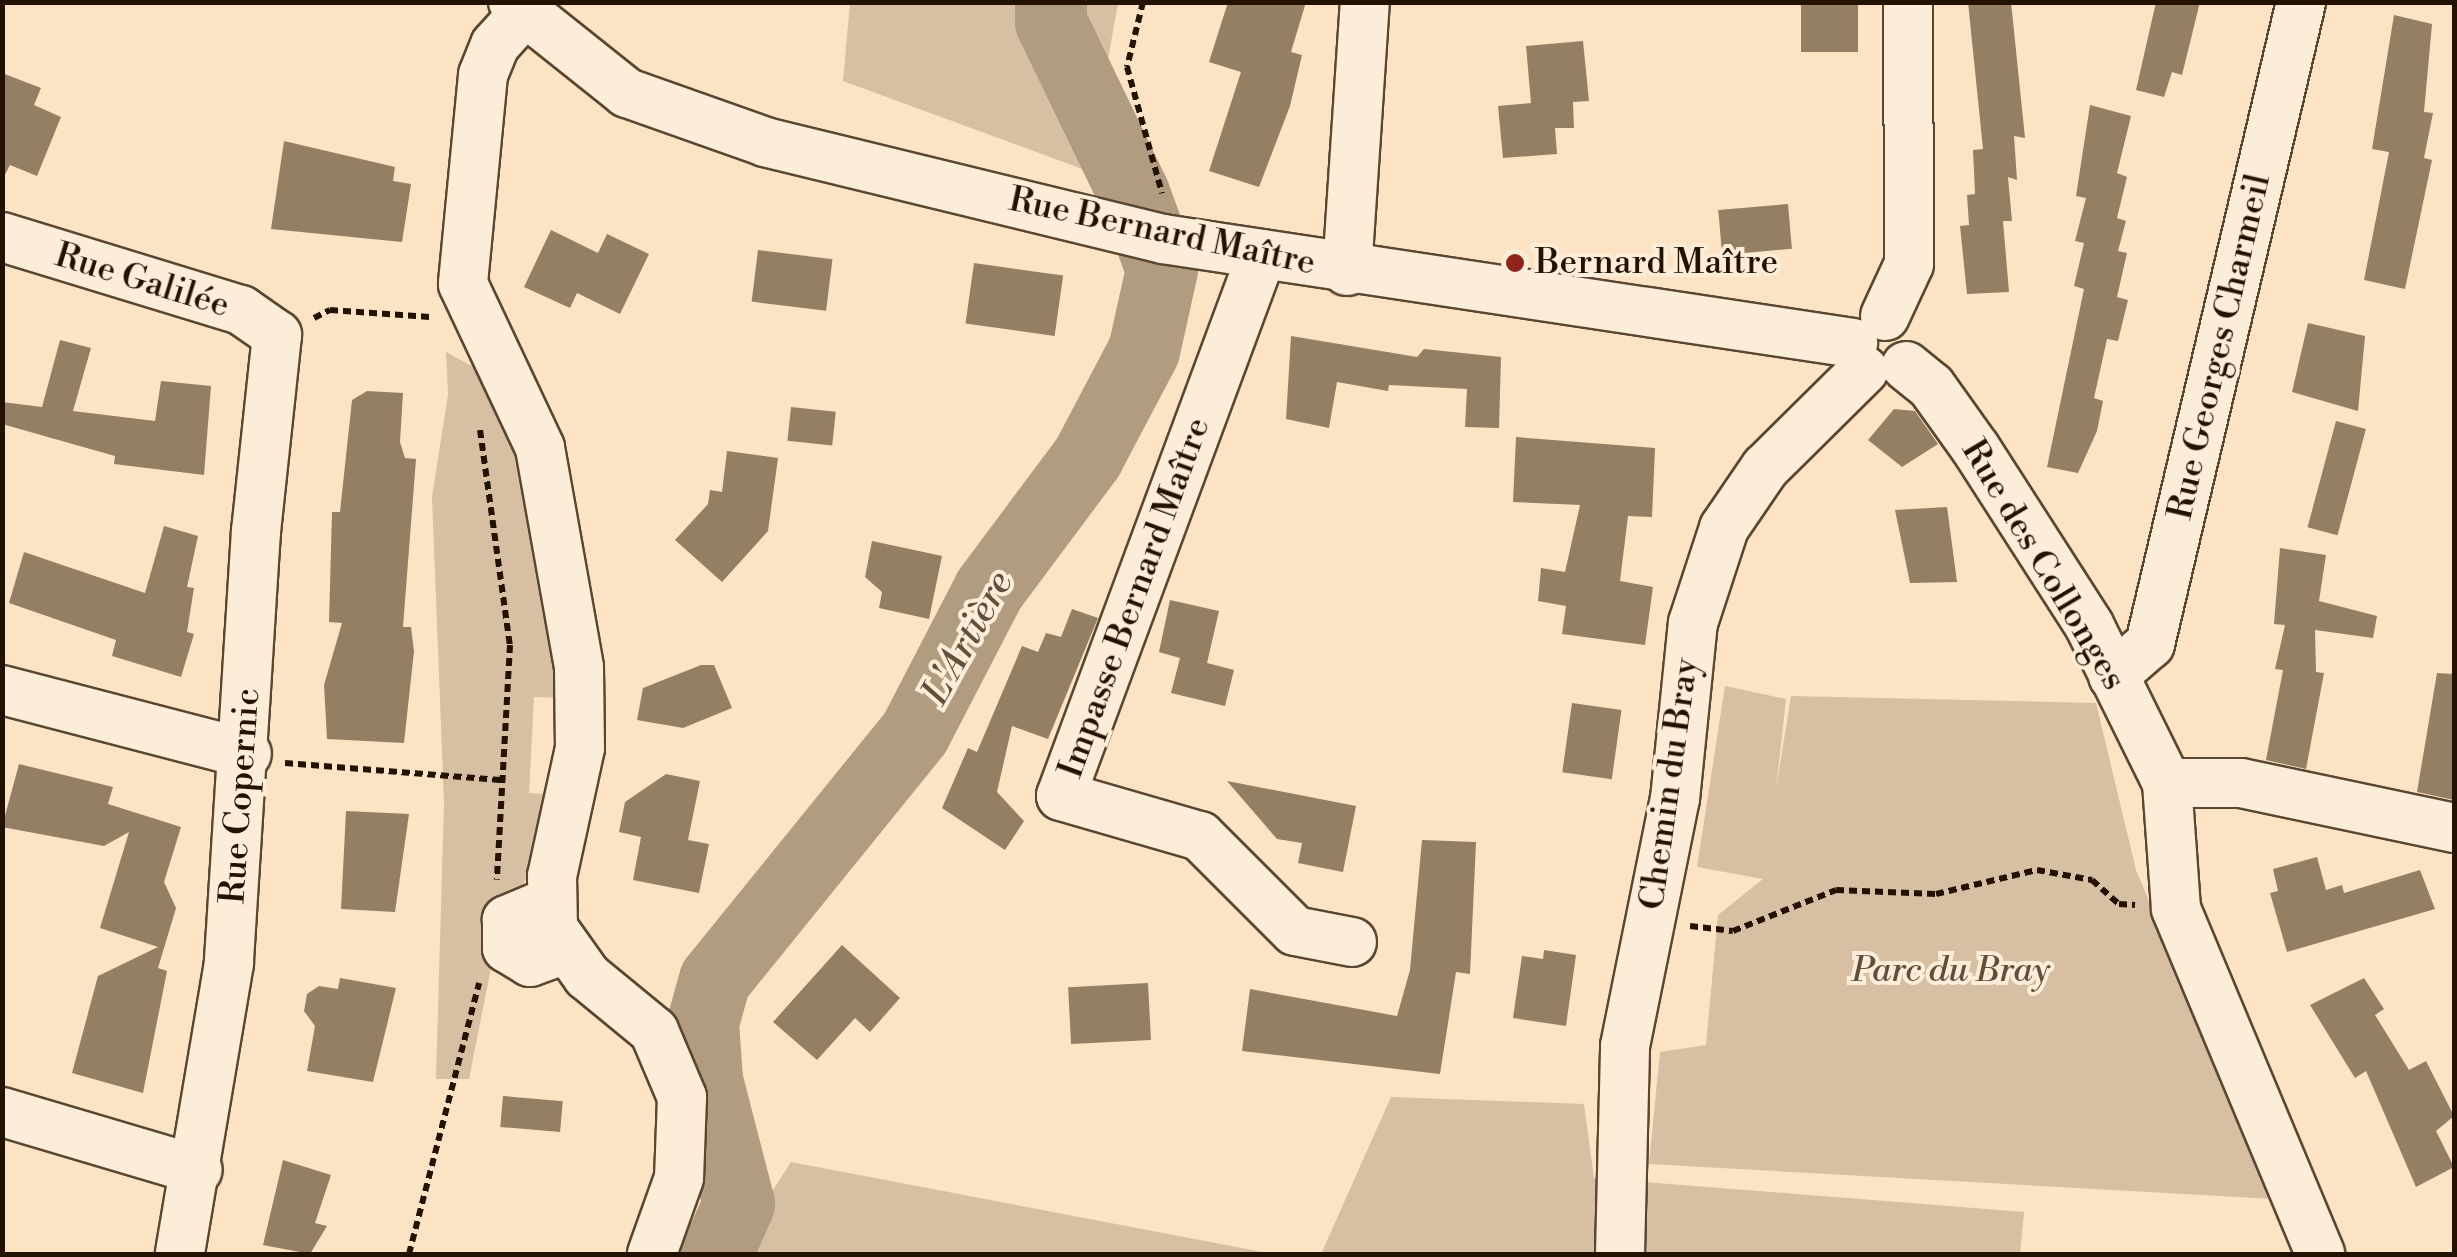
<!DOCTYPE html>
<html>
<head>
<meta charset="utf-8">
<style>
  body { margin:0 }
  #map { position:relative; width:2457px; height:1257px; overflow:hidden; background:#fbe3c3; font-family:"Libre Bodoni",serif }
  div>[style] { position:absolute }
  [style*='--x'] { left:calc(var(--x)*1px); top:calc(var(--y)*1px); width:calc(var(--w)*1px); rotate:calc(var(--a)*1deg) }
  .green>* { inset:0; background:#d6bfa2 }
  .river>* { height:72px; margin:-36px; padding:0 36px; transform-origin:36px; border-radius:36px; background:#b29c81 }
  .building>* { inset:0; background:#947f65; transform-origin:0 0 }
  .path>* { height:6px; margin-top:-3px; transform-origin:0; background:repeating-linear-gradient(90deg,#241200 0 8px,transparent 0 13px) }
  .roads { filter:drop-shadow(2px 0 #5a4631) drop-shadow(-2px 0 #5a4631) drop-shadow(0 2px #5a4631) drop-shadow(0 -2px #5a4631) }
  .street>* { height:48px; margin:-24px; padding:0 24px; transform-origin:24px; border-radius:24px; background:#fcedd8 }
  .dots>* { width:28px; height:28px; translate:-50% -50%; box-sizing:border-box; border:5px solid #fcedd8; border-radius:50% }
  span { translate:-50% -50%; white-space:nowrap; text-align:center; line-height:1.15; -webkit-text-stroke:8px #fcedd8; paint-order:stroke }
  .street-label { font-size:35px; color:#241200 }
  .poi-label { font-size:35px; color:#241200 }
  .left { translate:0 -50%; text-align:left }
  .park-label { font-size:35px; color:#624f39; font-style:italic }
  .water-label { font-size:38px; color:#64503a; font-style:italic }
  .frame { position:absolute; inset:0; border:5px solid #241200; pointer-events:none }
</style>
</head>
<body>
<div id="map">
  <div class="green">
    <div style="clip-path:polygon(850px 3px,1118px 3px,1088px 171px,843px 81px)"></div>
    <div style="clip-path:polygon(446px 352px,481px 371px,538px 481px,564px 698px,534px 697px,529px 793px,559px 795px,492px 963px,469px 1079px,436px 1079px,444px 802px,432px 497px,448px 395px)"></div>
    <div style="clip-path:polygon(1725px 686px,1786px 699px,1776px 790px,1791px 696px,2096px 703px,2136px 870px,2274px 1199px,1649px 1164px,1660px 1052px,1706px 1045px,1718px 915px,1763px 879px,1697px 867px)"></div>
    <div style="clip-path:polygon(1391px 1097px,1584px 1104px,1594px 1178px,2024px 1212px,2020px 1254px,1321px 1254px)"></div>
    <div style="clip-path:polygon(791px 1162px,1273px 1254px,732px 1254px)"></div>
  </div>
  <div class="river">
    <div style="--x:717;--y:1254;--w:55;--a:-66.3"></div>
    <div style="--x:739;--y:1204;--w:128;--a:-104.5"></div>
    <div style="--x:707;--y:1080;--w:57;--a:-94"></div>
    <div style="--x:703;--y:1023;--w:45;--a:-74.4"></div>
    <div style="--x:715;--y:980;--w:318;--a:-51"></div>
    <div style="--x:915;--y:733;--w:161;--a:-62.6"></div>
    <div style="--x:989;--y:590;--w:166;--a:-53.3"></div>
    <div style="--x:1088;--y:457;--w:120;--a:-62.2"></div>
    <div style="--x:1144;--y:351;--w:83;--a:-77.5"></div>
    <div style="--x:1162;--y:270;--w:81;--a:-110.2"></div>
    <div style="--x:1134;--y:194;--w:191;--a:-115.8"></div>
    <div style="--x:1051;--y:22;--w:20;--a:-90"></div>
  </div>
  <div class="building">
    <div style="clip-path:polygon(1228px 2px,1306px 2px,1291px 52px,1302px 55px,1290px 106px,1259px 187px,1209px 171px,1241px 72px,1209px 62px)"></div>
    <div style="left:1801px;top:2px;width:57px;height:50px"></div>
    <div style="clip-path:polygon(1968px 2px,2011px 2px,2025px 138px,2014px 136px,2017px 180px,2008px 177px,2012px 221px,2003px 221px,2009px 292px,1967px 294px,1960px 226px,1969px 225px,1967px 195px,1975px 194px,1973px 150px,1983px 149px)"></div>
    <div style="clip-path:polygon(2156px 2px,2200px 2px,2182px 75px,2172px 72px,2164px 97px,2136px 90px)"></div>
    <div style="clip-path:polygon(2394px 15px,2432px 24px,2424px 112px,2433px 113px,2424px 158px,2432px 160px,2405px 289px,2364px 280px,2389px 152px,2372px 149px)"></div>
    <div style="clip-path:polygon(1583px 41px,1589px 101px,1573px 102px,1574px 128px,1555px 128px,1557px 154px,1503px 158px,1498px 106px,1531px 103px,1526px 46px)"></div>
    <div style="clip-path:polygon(2px 73px,41px 88px,34px 105px,61px 117px,37px 176px,10px 165px,2px 180px)"></div>
    <div style="clip-path:polygon(2090px 105px,2131px 116px,2117px 173px,2127px 177px,2117px 218px,2126px 221px,2118px 251px,2127px 253px,2117px 297px,2128px 300px,2118px 341px,2107px 339px,2094px 398px,2103px 401px,2097px 431px,2078px 473px,2047px 467px,2084px 289px,2074px 286px,2084px 243px,2075px 241px,2086px 198px,2076px 196px)"></div>
    <div style="clip-path:polygon(284px 141px,395px 167px,393px 181px,411px 184px,402px 242px,271px 229px)"></div>
    <div style="left:1788px;top:204px;width:45px;height:70px;rotate:85deg"></div>
    <div style="clip-path:polygon(551px 230px,598px 253px,607px 234px,649px 254px,620px 314px,577px 293px,570px 308px,524px 287px)"></div>
    <div style="left:758px;top:250px;width:75px;height:52px;rotate:7deg"></div>
    <div style="left:974px;top:263px;width:90px;height:61px;rotate:8deg"></div>
    <div style="clip-path:polygon(2308px 323px,2365px 336px,2358px 411px,2292px 392px)"></div>
    <div style="clip-path:polygon(1291px 336px,1417px 357px,1424px 349px,1501px 357px,1499px 428px,1465px 427px,1467px 389px,1389px 385px,1388px 391px,1337px 382px,1329px 428px,1286px 419px)"></div>
    <div style="clip-path:polygon(60px 340px,91px 348px,73px 411px,155px 421px,161px 381px,211px 386px,204px 475px,114px 464px,115px 456px,2px 424px,2px 402px,42px 407px)"></div>
    <div style="clip-path:polygon(367px 391px,403px 393px,400px 442px,405px 458px,416px 459px,403px 627px,411px 627px,414px 651px,404px 743px,327px 739px,324px 685px,342px 623px,329px 622px,332px 512px,340px 512px,352px 400px)"></div>
    <div style="left:791px;top:407px;width:45px;height:34px;rotate:6deg"></div>
    <div style="clip-path:polygon(1894px 409px,1915px 411px,1938px 444px,1902px 467px,1868px 440px)"></div>
    <div style="left:2336px;top:421px;width:31px;height:110px;rotate:15deg"></div>
    <div style="clip-path:polygon(1516px 437px,1655px 448px,1652px 517px,1628px 516px,1620px 581px,1653px 587px,1645px 645px,1562px 634px,1566px 606px,1538px 601px,1541px 568px,1565px 572px,1580px 505px,1513px 502px)"></div>
    <div style="clip-path:polygon(727px 451px,778px 458px,768px 531px,722px 582px,675px 540px,708px 504px,710px 490px,722px 492px)"></div>
    <div style="clip-path:polygon(1947px 507px,1957px 582px,1910px 583px,1895px 510px)"></div>
    <div style="clip-path:polygon(164px 526px,198px 536px,187px 587px,194px 588px,187px 632px,194px 634px,181px 677px,112px 656px,116px 640px,9px 603px,24px 552px,145px 593px)"></div>
    <div style="clip-path:polygon(872px 541px,942px 556px,929px 619px,879px 608px,882px 592px,865px 577px)"></div>
    <div style="clip-path:polygon(2280px 548px,2326px 555px,2319px 601px,2377px 616px,2373px 638px,2315px 630px,2316px 672px,2324px 673px,2306px 769px,2266px 760px,2283px 670px,2275px 669px,2285px 625px,2274px 624px)"></div>
    <div style="clip-path:polygon(1170px 600px,1219px 611px,1207px 663px,1234px 670px,1225px 706px,1171px 693px,1180px 658px,1159px 652px)"></div>
    <div style="clip-path:polygon(1072px 609px,1098px 618px,1048px 739px,1012px 726px,997px 792px,1024px 821px,1005px 850px,942px 808px,968px 748px,977px 752px,1022px 646px,1038px 652px,1046px 633px,1061px 637px)"></div>
    <div style="clip-path:polygon(701px 665px,714px 665px,732px 708px,683px 728px,637px 720px,643px 688px)"></div>
    <div style="clip-path:polygon(2437px 673px,2454px 674px,2454px 800px,2417px 792px)"></div>
    <div style="left:1572px;top:703px;width:50px;height:70px;rotate:8deg"></div>
    <div style="clip-path:polygon(19px 764px,113px 787px,108px 804px,181px 827px,164px 882px,176px 908px,158px 968px,167px 971px,143px 1093px,72px 1073px,98px 976px,158px 947px,100px 928px,129px 832px,104px 846px,2px 827px)"></div>
    <div style="clip-path:polygon(666px 774px,700px 781px,688px 840px,709px 844px,699px 893px,633px 880px,641px 837px,619px 832px,625px 802px)"></div>
    <div style="clip-path:polygon(1227px 781px,1356px 806px,1343px 872px,1298px 863px,1302px 843px,1277px 839px)"></div>
    <div style="clip-path:polygon(346px 811px,409px 814px,395px 912px,341px 909px)"></div>
    <div style="clip-path:polygon(1422px 840px,1476px 842px,1470px 974px,1456px 972px,1440px 1074px,1242px 1051px,1250px 989px,1397px 1016px,1410px 970px)"></div>
    <div style="clip-path:polygon(2317px 857px,2326px 890px,2342px 885px,2344px 893px,2420px 870px,2435px 909px,2287px 952px,2270px 893px,2278px 891px,2273px 869px)"></div>
    <div style="clip-path:polygon(842px 945px,900px 998px,870px 1032px,855px 1018px,817px 1060px,773px 1022px)"></div>
    <div style="clip-path:polygon(1544px 950px,1576px 955px,1566px 1026px,1513px 1018px,1522px 956px,1543px 959px)"></div>
    <div style="clip-path:polygon(340px 978px,396px 988px,373px 1082px,307px 1071px,315px 1026px,304px 1011px,307px 994px,319px 986px,338px 989px)"></div>
    <div style="clip-path:polygon(2364px 978px,2384px 1009px,2375px 1015px,2409px 1070px,2426px 1061px,2454px 1116px,2436px 1131px,2454px 1167px,2416px 1187px,2366px 1071px,2355px 1078px,2310px 1005px)"></div>
    <div style="left:1148px;top:983px;width:57px;height:80px;rotate:87deg"></div>
    <div style="left:503px;top:1096px;width:60px;height:31px;rotate:5deg"></div>
    <div style="clip-path:polygon(283px 1160px,331px 1175px,315px 1223px,327px 1226px,310px 1254px,263px 1245px)"></div>
  </div>
  <div class="path">
    <div style="--x:1143;--y:2;--w:67;--a:103.8"></div>
    <div style="--x:1127;--y:67;--w:131;--a:74.5"></div>
    <div style="--x:314;--y:318;--w:18;--a:-27"></div>
    <div style="--x:330;--y:310;--w:100;--a:4"></div>
    <div style="--x:480;--y:430;--w:217;--a:82.1"></div>
    <div style="--x:510;--y:645;--w:235;--a:93.2"></div>
    <div style="--x:285;--y:763;--w:219;--a:4.5"></div>
    <div style="--x:1690;--y:926;--w:43;--a:6.6"></div>
    <div style="--x:1733;--y:931;--w:111;--a:-21.7"></div>
    <div style="--x:1836;--y:890;--w:100;--a:2.3"></div>
    <div style="--x:1936;--y:894;--w:104;--a:-13.4"></div>
    <div style="--x:2037;--y:870;--w:56;--a:10.3"></div>
    <div style="--x:2092;--y:880;--w:36;--a:42"></div>
    <div style="--x:2119;--y:904;--w:16;--a:4"></div>
    <div style="--x:409;--y:1254;--w:280;--a:-75.5"></div>
  </div>
  <div class="roads">
    <div class="street">
      <div style="--x:513;--y:2;--w:146;--a:38.6"></div>
      <div style="--x:627;--y:93;--w:146;--a:19.5"></div>
      <div style="--x:765;--y:142;--w:410;--a:13.7"></div>
      <div style="--x:1163;--y:239;--w:698;--a:8.57"></div>
      <div style="--x:524;--y:13;--w:43;--a:132.2"></div>
      <div style="--x:495;--y:45;--w:32;--a:112"></div>
      <div style="--x:483;--y:75;--w:210;--a:95.5"></div>
      <div style="--x:463;--y:284;--w:181;--a:64.8"></div>
      <div style="--x:540;--y:448;--w:223;--a:79.9"></div>
      <div style="--x:579;--y:668;--w:80;--a:89.3"></div>
      <div style="--x:580;--y:748;--w:131;--a:102.3"></div>
      <div style="--x:552;--y:876;--w:52;--a:88.9"></div>
      <div style="--x:553;--y:928;--w:59;--a:54.7"></div>
      <div style="--x:587;--y:976;--w:87;--a:39.4"></div>
      <div style="--x:654;--y:1031;--w:72;--a:67"></div>
      <div style="--x:682;--y:1097;--w:81;--a:92.1"></div>
      <div style="--x:679;--y:1178;--w:81;--a:109.6"></div>
      <div style="--x:2;--y:237;--w:250;--a:17"></div>
      <div style="--x:241;--y:310;--w:44;--a:34.8"></div>
      <div style="--x:277;--y:335;--w:197;--a:96.1"></div>
      <div style="--x:256;--y:531;--w:433;--a:93.6"></div>
      <div style="--x:229;--y:963;--w:295;--a:99.6"></div>
      <div style="--x:1262;--y:254;--w:578;--a:110.35"></div>
      <div style="--x:1061;--y:796;--w:145;--a:16.1"></div>
      <div style="--x:1200;--y:836;--w:134;--a:45"></div>
      <div style="--x:1295;--y:931;--w:58;--a:10.9"></div>
      <div style="--x:1347;--y:271;--w:270;--a:-86.2"></div>
      <div style="--x:1885;--y:316;--w:57;--a:-65.2"></div>
      <div style="--x:1909;--y:264;--w:262;--a:-90.2"></div>
      <div style="--x:1906;--y:366;--w:32;--a:39"></div>
      <div style="--x:1931;--y:386;--w:77;--a:54.5"></div>
      <div style="--x:1976;--y:449;--w:209;--a:57.3"></div>
      <div style="--x:2089;--y:625;--w:176;--a:63.7"></div>
      <div style="--x:2167;--y:783;--w:126;--a:85.9"></div>
      <div style="--x:2176;--y:909;--w:374;--a:67.3"></div>
      <div style="--x:2113;--y:676;--w:49;--a:-40.9"></div>
      <div style="--x:2150;--y:644;--w:660;--a:-76.76"></div>
      <div style="--x:2;--y:690;--w:253;--a:14.6"></div>
      <div style="--x:2167;--y:783;--w:74;--a:0"></div>
      <div style="--x:2241;--y:783;--w:218;--a:11.9"></div>
      <div style="--x:550;--y:902;--w:47;--a:157.3"></div>
      <div style="--x:507;--y:920;--w:28;--a:90"></div>
      <div style="--x:507;--y:948;--w:27;--a:31"></div>
      <div style="--x:530;--y:962;--w:37;--a:-20"></div>
      <div style="--x:2;--y:1112;--w:204;--a:16.5"></div>
      <div style="--x:1620;--y:1254;--w:208;--a:-88.6"></div>
      <div style="--x:1625;--y:1046;--w:252;--a:-78.6"></div>
      <div style="--x:1675;--y:799;--w:177;--a:-84.2"></div>
      <div style="--x:1693;--y:623;--w:100;--a:-71.9"></div>
      <div style="--x:1724;--y:528;--w:73;--a:-55.7"></div>
      <div style="--x:1765;--y:468;--w:139;--a:-44.7"></div>
    </div>
  </div>
  <div class="dots">
    <div style="left:1515px;top:263px;background:#8f2418"></div>
  </div>
  <div class="street-label">
    <span style="left:1162px;top:232px;rotate:12deg">Rue Bernard Maître</span>
    <span style="left:142px;top:281px;rotate:17deg">Rue Galilée</span>
    <span style="left:2220px;top:347px;rotate:-77deg">Rue Georges Charmeil</span>
    <span style="left:2043px;top:565px;rotate:59deg">Rue des Collonges</span>
    <span style="left:1135px;top:598px;rotate:-70deg">Impasse Bernard Maître</span>
    <span style="left:1670px;top:784px;rotate:-82deg">Chemin du Bray</span>
    <span style="left:241px;top:796px;rotate:-86deg">Rue Copernic</span>
  </div>
  <div class="poi-label">
    <span class="left" style="left:1535px;top:263px">Bernard Maître</span>
  </div>
  <div class="park-label">
    <span style="left:1951px;top:971px">Parc du Bray</span>
  </div>
  <div class="water-label">
    <span style="left:968px;top:638px;rotate:-61deg">L'Artière</span>
  </div>
  <div class="frame"></div>
</div>
</body>
</html>
